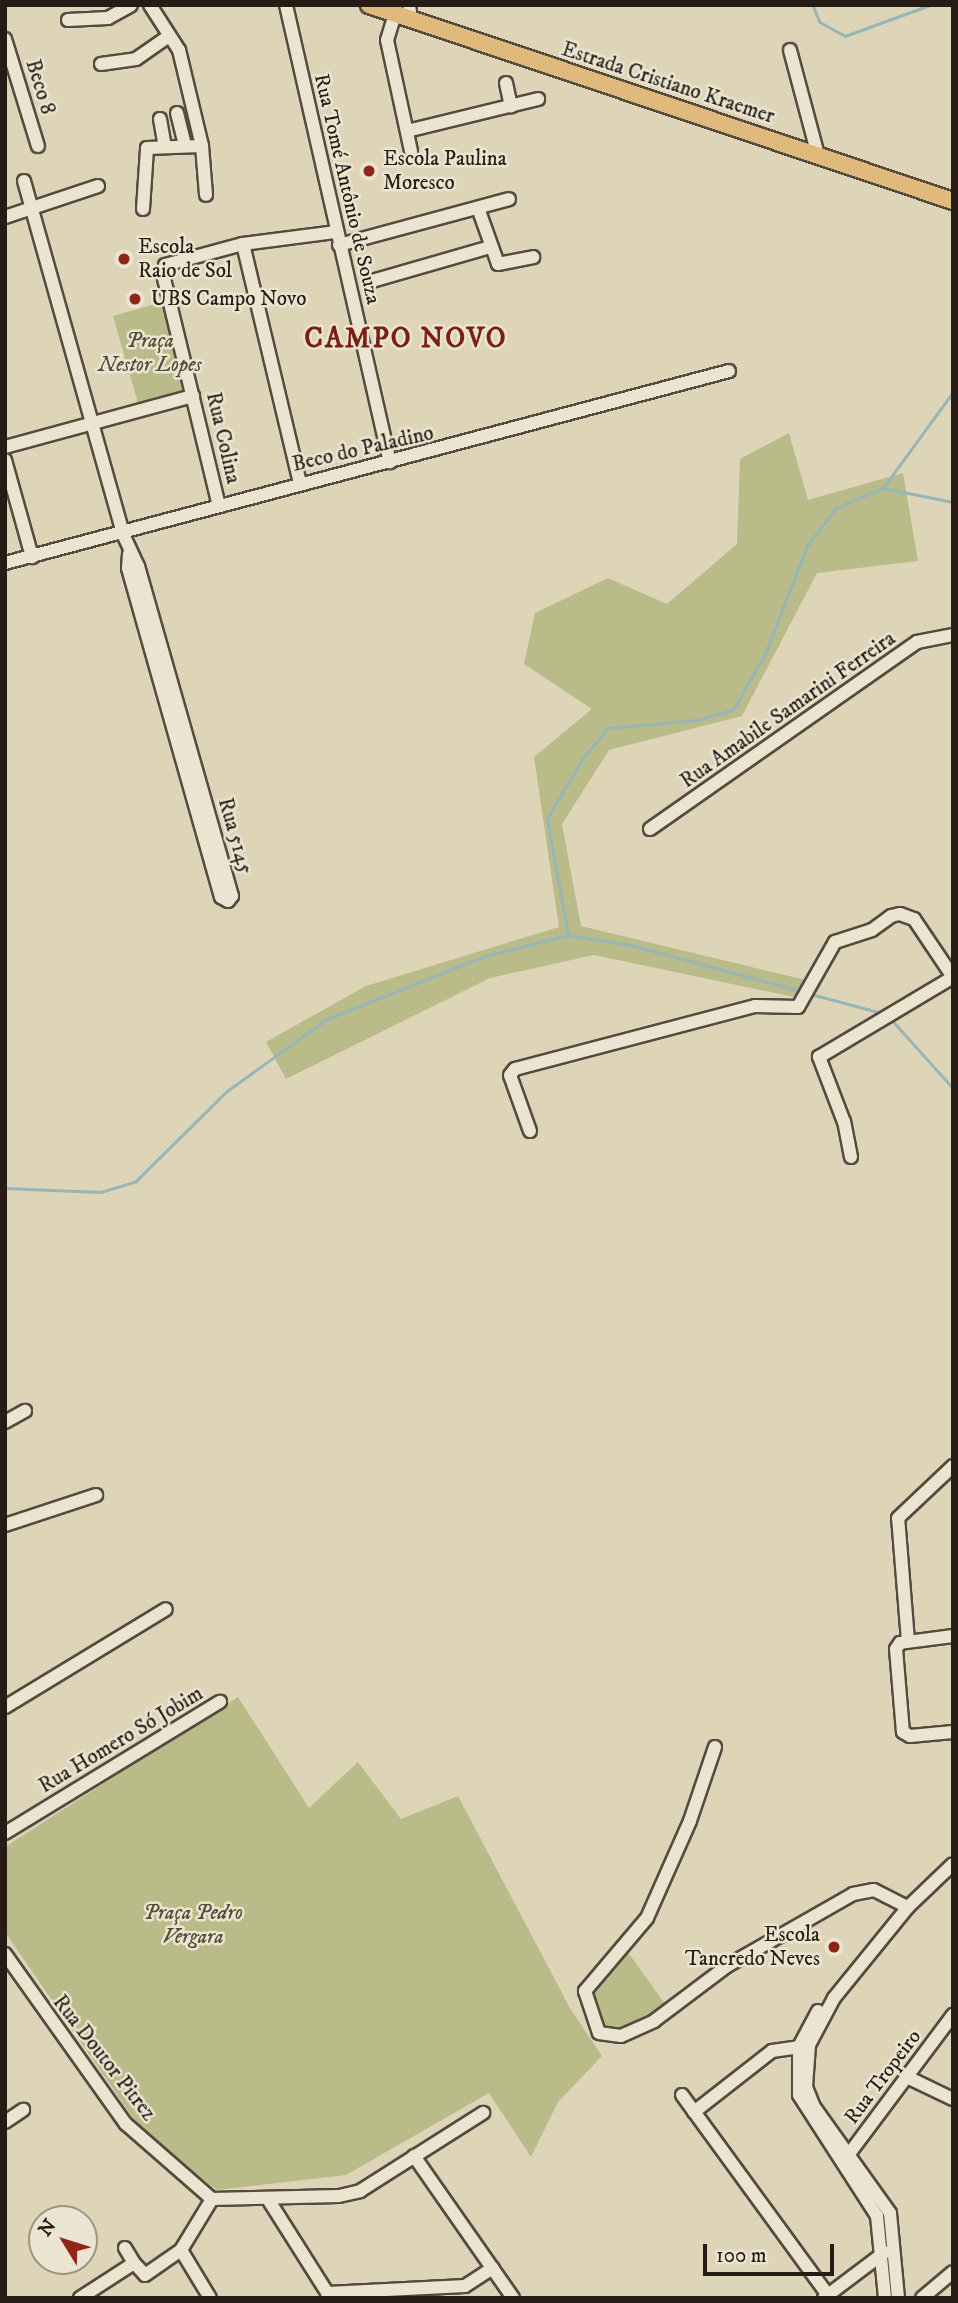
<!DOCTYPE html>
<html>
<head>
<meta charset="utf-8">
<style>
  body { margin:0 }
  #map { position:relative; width:958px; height:2303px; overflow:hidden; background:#ded5b8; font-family:"IM FELL DW Pica",serif }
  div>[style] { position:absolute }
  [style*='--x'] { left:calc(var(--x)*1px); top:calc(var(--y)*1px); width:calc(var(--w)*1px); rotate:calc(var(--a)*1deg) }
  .green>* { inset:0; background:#b9bb89; transform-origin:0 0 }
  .stream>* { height:2.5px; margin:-1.25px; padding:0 1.25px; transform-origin:1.25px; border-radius:1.25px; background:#96b6b7 }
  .roads { filter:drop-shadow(2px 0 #554a3e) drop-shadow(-2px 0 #554a3e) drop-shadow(0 2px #554a3e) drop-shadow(0 -2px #554a3e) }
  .minor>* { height:12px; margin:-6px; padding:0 6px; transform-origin:6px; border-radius:6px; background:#eae4d1 }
  .major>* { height:16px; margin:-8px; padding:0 8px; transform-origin:8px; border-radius:8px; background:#dfba7c }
  .dots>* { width:19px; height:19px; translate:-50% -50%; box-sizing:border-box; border:4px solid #eae4d1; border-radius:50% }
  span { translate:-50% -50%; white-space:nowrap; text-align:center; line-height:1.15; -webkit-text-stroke:5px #eae4d1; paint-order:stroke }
  .street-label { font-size:21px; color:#271c15 }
  .poi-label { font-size:21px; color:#271c15 }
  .left { translate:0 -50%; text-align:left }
  .right { translate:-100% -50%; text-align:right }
  .park-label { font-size:21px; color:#534c38; font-style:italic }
  .district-label { font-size:28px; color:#7a1f14; font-weight:700; letter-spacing:2px }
  .frame { position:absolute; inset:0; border:7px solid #271c15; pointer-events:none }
  .north { position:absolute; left:28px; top:2205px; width:70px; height:70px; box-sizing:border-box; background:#eae4d1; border:2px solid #9c9486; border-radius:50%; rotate:308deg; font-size:19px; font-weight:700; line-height:28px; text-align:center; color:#271c15 }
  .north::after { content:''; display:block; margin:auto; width:24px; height:32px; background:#8f2418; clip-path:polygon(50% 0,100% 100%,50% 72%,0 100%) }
  .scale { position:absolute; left:703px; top:2244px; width:131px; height:32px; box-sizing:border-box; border:4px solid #271c15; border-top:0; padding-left:9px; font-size:21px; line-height:24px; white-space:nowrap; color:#271c15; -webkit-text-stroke:5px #eae4d1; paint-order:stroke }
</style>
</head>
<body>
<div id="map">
  <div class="green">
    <div style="left:162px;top:302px;width:91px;height:51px;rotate:74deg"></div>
    <div style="clip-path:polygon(789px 433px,808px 500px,903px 473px,918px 561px,817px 573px,742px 716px,609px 750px,562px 824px,581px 926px,806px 980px,799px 998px,594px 955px,490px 978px,286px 1079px,266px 1042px,366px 986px,559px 927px,534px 757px,592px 709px,524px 664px,535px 613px,608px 578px,667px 604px,737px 544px,740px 459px)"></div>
    <div style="clip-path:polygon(238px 1697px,309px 1808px,358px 1762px,401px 1819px,458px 1796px,571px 2010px,602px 2056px,558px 2102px,531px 2157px,489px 2093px,346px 2175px,217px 2190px,144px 2134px,5px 1932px,5px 1847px)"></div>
    <div style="clip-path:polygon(627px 1951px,666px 2005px,623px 2030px,606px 2028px,591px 1988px)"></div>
  </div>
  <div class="stream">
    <div style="--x:813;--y:5;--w:18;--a:68"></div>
    <div style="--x:820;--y:22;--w:29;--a:29"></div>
    <div style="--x:845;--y:36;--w:90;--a:-20"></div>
    <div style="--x:883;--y:488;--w:119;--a:-53.9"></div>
    <div style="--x:568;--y:935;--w:118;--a:-100.3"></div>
    <div style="--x:547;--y:819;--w:71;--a:-59.5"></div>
    <div style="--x:583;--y:758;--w:39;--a:-50"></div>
    <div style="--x:608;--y:728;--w:89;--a:-5.1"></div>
    <div style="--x:697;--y:720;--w:37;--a:-16"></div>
    <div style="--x:733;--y:710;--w:64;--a:-60.3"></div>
    <div style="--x:765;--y:654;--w:116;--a:-68.7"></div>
    <div style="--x:807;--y:546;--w:48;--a:-52.7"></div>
    <div style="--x:836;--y:508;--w:51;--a:-23.1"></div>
    <div style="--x:883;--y:488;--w:71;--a:11.3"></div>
    <div style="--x:811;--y:994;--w:73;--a:15"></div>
    <div style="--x:892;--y:1020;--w:91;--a:48.1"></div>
    <div style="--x:5;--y:1188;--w:96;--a:2.4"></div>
    <div style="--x:101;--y:1192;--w:37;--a:-17"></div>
    <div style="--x:136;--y:1181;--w:128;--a:-44.7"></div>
    <div style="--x:227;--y:1091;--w:123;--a:-35.8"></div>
    <div style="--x:327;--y:1019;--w:170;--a:-21.7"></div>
    <div style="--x:485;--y:956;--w:86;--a:-14.2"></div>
    <div style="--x:568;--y:935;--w:68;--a:9.3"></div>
    <div style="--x:635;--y:946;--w:172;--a:15.2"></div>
  </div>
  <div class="roads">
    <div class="minor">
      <div style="--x:150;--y:5;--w:54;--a:57.2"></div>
      <div style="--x:179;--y:50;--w:99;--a:76.5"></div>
      <div style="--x:202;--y:146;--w:49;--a:85.3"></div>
      <div style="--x:286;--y:5;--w:469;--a:77.2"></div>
      <div style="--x:409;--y:5;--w:14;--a:82"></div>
      <div style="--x:395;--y:14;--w:27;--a:107"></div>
      <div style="--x:387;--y:40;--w:114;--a:77.8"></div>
      <div style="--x:68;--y:20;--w:40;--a:-2.9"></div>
      <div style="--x:108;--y:18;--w:26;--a:-29"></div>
      <div style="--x:5;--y:39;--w:112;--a:72.9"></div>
      <div style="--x:790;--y:50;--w:109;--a:75.1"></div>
      <div style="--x:101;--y:64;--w:35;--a:-8"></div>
      <div style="--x:136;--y:59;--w:40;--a:-34.9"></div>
      <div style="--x:506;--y:83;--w:24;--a:78"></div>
      <div style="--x:177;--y:113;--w:34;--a:76"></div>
      <div style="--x:160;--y:119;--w:27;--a:80"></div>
      <div style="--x:407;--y:131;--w:135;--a:-13.7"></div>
      <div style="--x:24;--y:181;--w:367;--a:74.3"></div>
      <div style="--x:123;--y:534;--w:35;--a:65"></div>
      <div style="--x:138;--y:566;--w:343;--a:74.1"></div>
      <div style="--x:232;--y:896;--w:6;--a:129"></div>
      <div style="--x:228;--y:901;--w:8;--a:-150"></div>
      <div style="--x:221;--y:897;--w:342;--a:-105.8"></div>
      <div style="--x:128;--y:568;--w:14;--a:-86"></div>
      <div style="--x:478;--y:208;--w:59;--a:70.3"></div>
      <div style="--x:498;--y:264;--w:36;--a:-11"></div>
      <div style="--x:143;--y:209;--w:61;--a:-86.2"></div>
      <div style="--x:147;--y:148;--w:55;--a:-2.1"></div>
      <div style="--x:5;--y:217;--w:98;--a:-18.4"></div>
      <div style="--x:243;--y:244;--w:247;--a:76.6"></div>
      <div style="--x:339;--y:245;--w:176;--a:-15.1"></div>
      <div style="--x:372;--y:281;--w:123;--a:-16.1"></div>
      <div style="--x:5;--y:447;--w:195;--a:-15.2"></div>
      <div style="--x:5;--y:460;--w:101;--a:74.4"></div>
      <div style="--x:219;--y:506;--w:239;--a:-103.6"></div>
      <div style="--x:163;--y:274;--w:9;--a:-77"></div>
      <div style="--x:165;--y:265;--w:81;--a:-15.1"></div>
      <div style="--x:243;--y:244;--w:94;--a:-7.4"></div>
      <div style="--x:5;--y:563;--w:749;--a:-14.85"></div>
      <div style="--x:650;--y:829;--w:326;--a:-35"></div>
      <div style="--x:917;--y:642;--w:37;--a:-11"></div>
      <div style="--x:530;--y:1131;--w:59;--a:-109.7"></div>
      <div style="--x:510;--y:1075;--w:8;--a:-50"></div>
      <div style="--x:515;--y:1069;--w:248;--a:-14.7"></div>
      <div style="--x:755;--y:1006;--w:43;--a:1.3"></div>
      <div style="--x:798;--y:1007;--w:75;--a:-60.4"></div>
      <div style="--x:835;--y:942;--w:39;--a:-18"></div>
      <div style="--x:872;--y:930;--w:24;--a:-36"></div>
      <div style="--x:891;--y:916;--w:9;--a:-13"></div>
      <div style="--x:900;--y:914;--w:15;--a:20"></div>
      <div style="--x:914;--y:919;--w:70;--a:56.1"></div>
      <div style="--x:851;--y:1157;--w:36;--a:-101"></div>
      <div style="--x:844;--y:1122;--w:70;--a:-111"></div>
      <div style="--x:819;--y:1057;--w:156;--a:-30.8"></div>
      <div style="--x:5;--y:1422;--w:23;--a:-29"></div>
      <div style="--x:5;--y:1525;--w:96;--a:-18.2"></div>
      <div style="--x:953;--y:1636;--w:53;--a:172.5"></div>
      <div style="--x:900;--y:1643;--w:7;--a:124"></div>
      <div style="--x:896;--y:1649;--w:83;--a:85.2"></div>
      <div style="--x:903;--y:1732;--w:8;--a:30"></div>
      <div style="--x:910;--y:1736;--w:43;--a:-5.3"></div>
      <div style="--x:908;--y:1641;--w:123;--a:-94.6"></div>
      <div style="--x:898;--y:1518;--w:76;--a:-43.4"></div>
      <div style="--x:5;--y:1707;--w:188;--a:-31.3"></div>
      <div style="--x:715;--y:1747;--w:78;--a:108.7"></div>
      <div style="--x:690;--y:1821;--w:106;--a:113.9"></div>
      <div style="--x:647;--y:1918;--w:96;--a:130.3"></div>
      <div style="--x:585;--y:1991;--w:44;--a:71.6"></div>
      <div style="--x:599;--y:2033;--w:22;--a:8"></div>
      <div style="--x:621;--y:2036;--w:36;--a:-24"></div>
      <div style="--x:654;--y:2021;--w:91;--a:-37"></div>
      <div style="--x:727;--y:1966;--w:145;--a:-29.7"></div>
      <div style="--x:853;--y:1894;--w:21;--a:-11"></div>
      <div style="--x:874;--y:1890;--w:38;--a:27"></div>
      <div style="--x:5;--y:1833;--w:252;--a:-31.4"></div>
      <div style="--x:5;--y:1954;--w:209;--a:54.6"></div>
      <div style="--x:126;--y:2124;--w:114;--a:41.1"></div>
      <div style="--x:212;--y:2199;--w:127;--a:-1.4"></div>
      <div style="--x:339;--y:2196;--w:22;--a:-13"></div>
      <div style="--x:360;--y:2191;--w:146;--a:-32.4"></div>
      <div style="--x:818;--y:2011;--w:40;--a:118"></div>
      <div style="--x:799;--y:2046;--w:49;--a:90"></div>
      <div style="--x:799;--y:2095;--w:144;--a:57.2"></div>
      <div style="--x:877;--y:2216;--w:82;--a:84.4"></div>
      <div style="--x:907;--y:2077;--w:51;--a:25.6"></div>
      <div style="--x:682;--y:2095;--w:248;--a:53.9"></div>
      <div style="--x:694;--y:2112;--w:99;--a:-38"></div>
      <div style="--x:772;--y:2051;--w:34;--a:-8"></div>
      <div style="--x:5;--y:2122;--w:22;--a:-34"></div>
      <div style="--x:414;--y:2156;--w:173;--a:55.1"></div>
      <div style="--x:846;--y:2158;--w:179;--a:-53.2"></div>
      <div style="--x:268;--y:2199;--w:116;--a:57.7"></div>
      <div style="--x:125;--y:2248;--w:17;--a:59"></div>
      <div style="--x:327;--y:2293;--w:138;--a:-2.9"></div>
      <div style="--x:465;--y:2286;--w:33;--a:-33"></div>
      <div style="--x:80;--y:2298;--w:64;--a:-32.9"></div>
      <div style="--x:134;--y:2263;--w:16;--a:47"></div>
      <div style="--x:145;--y:2275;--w:44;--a:-34.8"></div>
      <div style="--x:210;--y:2298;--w:56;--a:-121.1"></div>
      <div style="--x:181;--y:2250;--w:60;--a:-58.7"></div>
      <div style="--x:824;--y:2298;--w:76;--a:-37"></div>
      <div style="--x:898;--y:2298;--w:85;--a:-95.4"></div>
      <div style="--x:890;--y:2213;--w:130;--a:-125.6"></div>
      <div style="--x:814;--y:2107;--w:22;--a:-112"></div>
      <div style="--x:806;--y:2087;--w:42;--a:-85.9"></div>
      <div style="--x:809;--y:2045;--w:53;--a:-62"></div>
      <div style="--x:834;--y:1998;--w:117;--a:-50.9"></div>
      <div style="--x:908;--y:1907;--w:62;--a:-43.7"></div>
      <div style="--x:922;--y:2298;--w:40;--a:-40"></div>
    </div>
    <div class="major">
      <div style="--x:369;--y:5;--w:616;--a:18.55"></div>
    </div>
  </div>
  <div class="dots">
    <div style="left:369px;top:171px;background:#8f2418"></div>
    <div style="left:124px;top:259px;background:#8f2418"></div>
    <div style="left:135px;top:299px;background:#8f2418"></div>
    <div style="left:834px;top:1947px;background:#8f2418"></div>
  </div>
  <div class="street-label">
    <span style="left:668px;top:83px;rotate:18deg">Estrada Cristiano Kraemer</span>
    <span style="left:40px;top:87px;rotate:73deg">Beco 8</span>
    <span style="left:347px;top:189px;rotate:77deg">Rua Tomé Antônio de Souza</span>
    <span style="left:223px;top:438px;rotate:77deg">Rua Colina</span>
    <span style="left:363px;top:449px;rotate:-13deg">Beco do Paladino</span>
    <span style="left:788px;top:710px;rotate:-35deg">Rua Amabile Samarini Ferreira</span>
    <span style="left:235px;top:836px;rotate:74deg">Rua 5145</span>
    <span style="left:121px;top:1740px;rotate:-31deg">Rua Homero Só Jobim</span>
    <span style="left:104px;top:2058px;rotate:52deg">Rua Doutor Pitrez</span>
    <span style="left:883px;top:2077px;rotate:-53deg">Rua Tropeiro</span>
  </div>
  <div class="poi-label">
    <span class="left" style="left:383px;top:171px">Escola Paulina<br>Moresco</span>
    <span class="left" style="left:138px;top:259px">Escola<br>Raio de Sol</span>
    <span class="left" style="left:151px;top:299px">UBS Campo Novo</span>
    <span class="right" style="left:820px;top:1947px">Escola<br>Tancredo Neves</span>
  </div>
  <div class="park-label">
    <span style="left:150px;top:353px">Praça<br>Nestor Lopes</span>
    <span style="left:193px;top:1925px">Praça Pedro<br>Vergara</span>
  </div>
  <div class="district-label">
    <span style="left:406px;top:339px">CAMPO NOVO</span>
  </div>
  <div class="frame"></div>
  <div class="north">N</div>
  <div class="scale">100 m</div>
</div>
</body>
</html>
